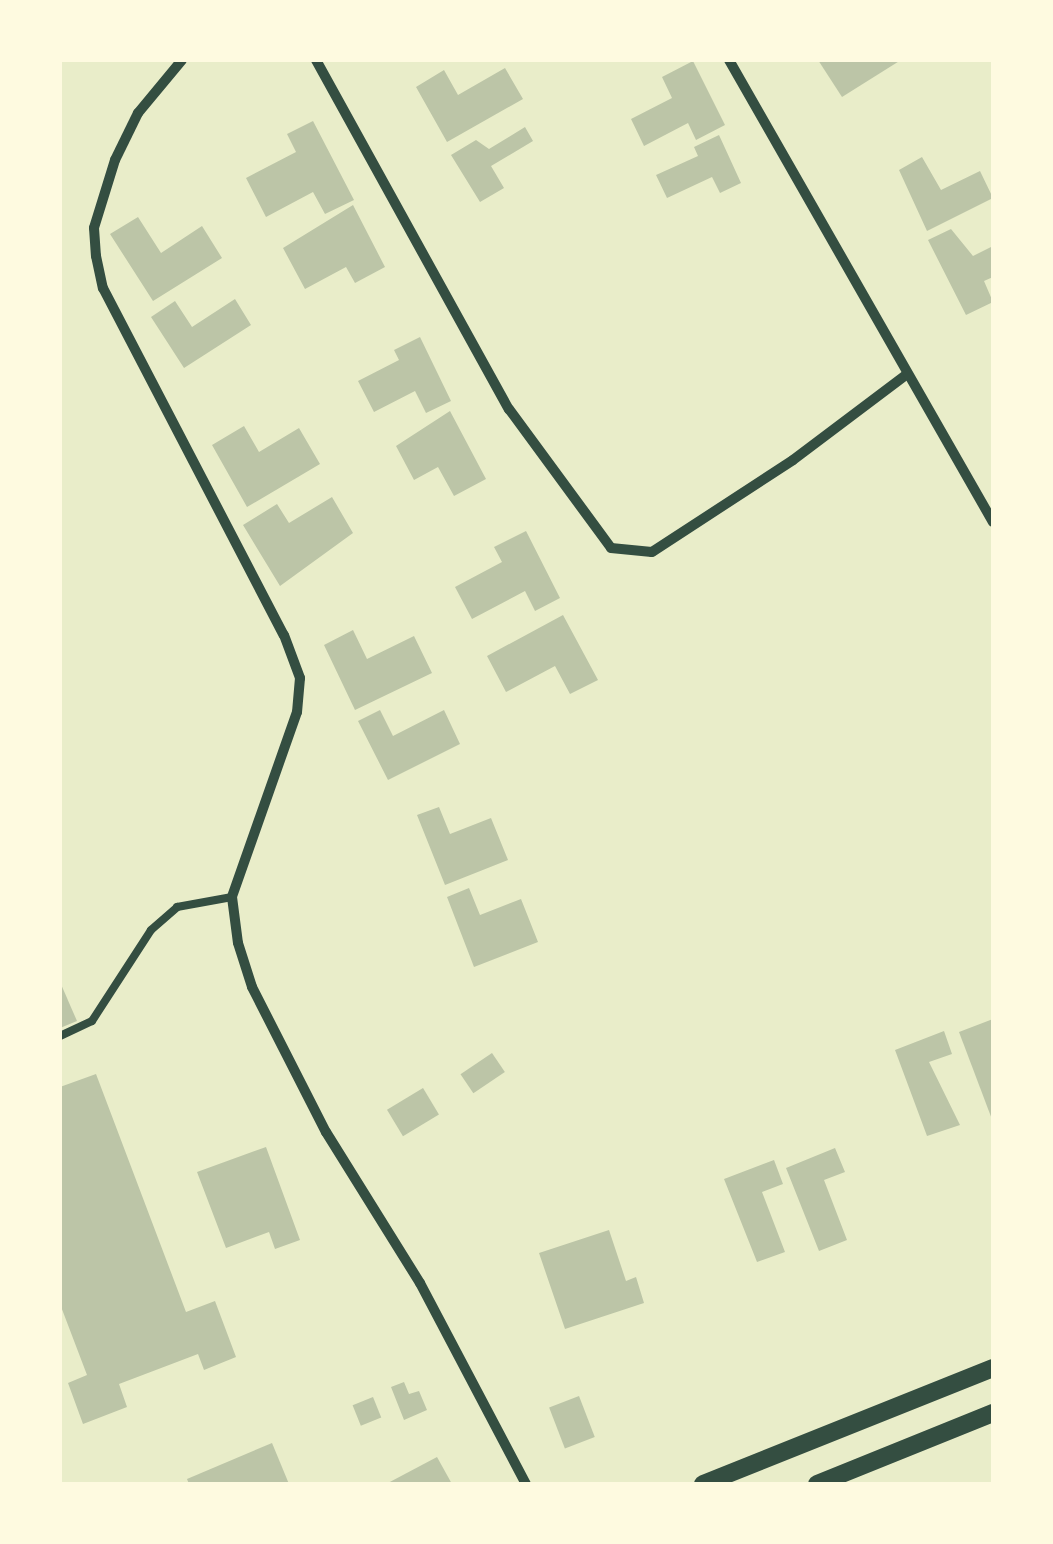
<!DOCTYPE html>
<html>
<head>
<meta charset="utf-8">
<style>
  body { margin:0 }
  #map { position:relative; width:1053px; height:1544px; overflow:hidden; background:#e9edc9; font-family:Manrope,sans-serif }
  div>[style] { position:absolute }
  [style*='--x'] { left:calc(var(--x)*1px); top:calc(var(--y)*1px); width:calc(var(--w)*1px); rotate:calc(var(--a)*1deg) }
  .building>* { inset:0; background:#bcc5a7; transform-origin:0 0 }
  .service>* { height:8px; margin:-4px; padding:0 4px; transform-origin:4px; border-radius:4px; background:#344e41 }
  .minor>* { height:10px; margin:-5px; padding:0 5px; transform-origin:5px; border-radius:5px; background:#344e41 }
  .tertiary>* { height:18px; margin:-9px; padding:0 9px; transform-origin:9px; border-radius:9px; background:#344e41 }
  span { translate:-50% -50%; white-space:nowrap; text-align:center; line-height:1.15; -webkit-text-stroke:9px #fefae0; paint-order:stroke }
  .frame { position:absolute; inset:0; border:62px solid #fefae0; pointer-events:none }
</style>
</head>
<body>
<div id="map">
  <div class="building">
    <div style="clip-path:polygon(818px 60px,901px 60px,842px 97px)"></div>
    <div style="clip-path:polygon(693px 61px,725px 125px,696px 140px,688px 123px,644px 146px,631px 119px,672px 98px,662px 77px)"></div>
    <div style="clip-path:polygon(505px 68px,523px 99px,447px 142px,416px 87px,444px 70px,458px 95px)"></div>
    <div style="clip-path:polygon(313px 121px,354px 200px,325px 214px,313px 192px,266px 217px,246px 178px,296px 152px,287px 134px)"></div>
    <div style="clip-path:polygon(525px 127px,533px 141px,491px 166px,504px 188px,480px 202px,451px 155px,476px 140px,489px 149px)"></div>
    <div style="clip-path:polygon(719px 135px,741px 183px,720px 193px,712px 177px,667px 198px,656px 175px,698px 156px,694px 147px)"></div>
    <div style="clip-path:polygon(922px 157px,941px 190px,980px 171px,993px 198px,927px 231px,899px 170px)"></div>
    <div style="clip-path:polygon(353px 205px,385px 267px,355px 283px,346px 267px,305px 289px,283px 248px)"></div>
    <div style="clip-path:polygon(138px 217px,161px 253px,202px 226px,222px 258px,153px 301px,110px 234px)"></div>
    <div style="clip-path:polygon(951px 229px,973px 256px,993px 246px,993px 277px,984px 281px,993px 302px,966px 315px,928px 240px)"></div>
    <div style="clip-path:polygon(235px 299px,251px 325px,184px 368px,151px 317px,175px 301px,192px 327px)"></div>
    <div style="clip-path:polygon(420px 337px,451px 401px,426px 413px,415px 391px,374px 412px,358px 381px,399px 360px,394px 350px)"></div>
    <div style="clip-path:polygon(450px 411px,486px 479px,454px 496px,438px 467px,414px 480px,396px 446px)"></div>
    <div style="clip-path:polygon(244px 426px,259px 452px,299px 428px,320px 464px,247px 507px,212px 445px)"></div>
    <div style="clip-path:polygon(332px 497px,353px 533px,280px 586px,243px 525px,277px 504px,289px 523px)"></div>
    <div style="clip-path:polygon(526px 531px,560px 598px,535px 611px,525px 591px,472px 619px,455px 587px,502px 562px,494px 547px)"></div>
    <div style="clip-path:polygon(563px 615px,598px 680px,570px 694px,555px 666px,506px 692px,487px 656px)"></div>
    <div style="clip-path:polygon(353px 630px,367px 659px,414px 636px,432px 673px,355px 710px,324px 645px)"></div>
    <div style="clip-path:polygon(380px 710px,393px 736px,444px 710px,460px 744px,388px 780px,358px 721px)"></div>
    <div style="clip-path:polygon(439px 807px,450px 834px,491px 818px,508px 860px,445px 885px,417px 815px)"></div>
    <div style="clip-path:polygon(469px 888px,480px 915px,521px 899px,538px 942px,474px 967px,447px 897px)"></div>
    <div style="clip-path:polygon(60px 982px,77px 1021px,60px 1028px)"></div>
    <div style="clip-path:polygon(993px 1019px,993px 1122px,959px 1032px)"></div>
    <div style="clip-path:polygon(944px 1031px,952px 1054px,929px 1062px,960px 1125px,927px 1136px,895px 1050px)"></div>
    <div style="left:492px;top:1053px;width:23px;height:38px;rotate:56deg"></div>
    <div style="clip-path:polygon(96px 1074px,186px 1312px,215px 1301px,236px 1357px,204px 1370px,198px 1354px,119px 1384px,127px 1407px,83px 1424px,68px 1383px,87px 1375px,60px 1304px,60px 1087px)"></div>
    <div style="left:423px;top:1088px;width:31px;height:42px;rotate:59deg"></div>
    <div style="clip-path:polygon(266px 1147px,300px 1240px,275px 1249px,269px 1232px,226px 1248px,197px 1172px)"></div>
    <div style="clip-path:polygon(835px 1148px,845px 1172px,824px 1180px,847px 1240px,819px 1251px,786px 1168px)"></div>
    <div style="clip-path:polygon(774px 1160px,783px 1184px,762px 1192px,785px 1252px,757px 1262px,724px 1179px)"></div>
    <div style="clip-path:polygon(609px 1230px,626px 1281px,636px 1277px,644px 1303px,565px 1329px,539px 1253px)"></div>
    <div style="clip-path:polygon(404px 1382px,409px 1394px,419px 1391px,427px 1410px,404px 1420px,391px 1387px)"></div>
    <div style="left:579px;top:1396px;width:44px;height:32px;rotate:69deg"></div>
    <div style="left:373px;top:1397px;width:22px;height:22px;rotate:68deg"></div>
    <div style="clip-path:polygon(272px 1443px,289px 1484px,189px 1484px,187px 1479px)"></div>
    <div style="clip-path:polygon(437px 1457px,452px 1484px,386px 1484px)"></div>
  </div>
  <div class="service">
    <div style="--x:60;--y:1036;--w:35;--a:-25"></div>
    <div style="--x:92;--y:1021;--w:108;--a:-57"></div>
    <div style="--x:151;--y:930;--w:35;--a:-41"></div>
    <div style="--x:177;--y:907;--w:56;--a:-10.3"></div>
  </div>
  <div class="minor">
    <div style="--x:182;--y:60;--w:69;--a:129.7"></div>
    <div style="--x:138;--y:113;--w:52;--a:116.1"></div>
    <div style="--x:115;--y:160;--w:71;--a:107.2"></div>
    <div style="--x:94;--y:228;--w:28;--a:86"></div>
    <div style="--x:96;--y:256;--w:33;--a:78"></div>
    <div style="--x:103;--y:288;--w:391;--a:62.5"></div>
    <div style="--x:284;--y:635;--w:46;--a:69.6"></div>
    <div style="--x:300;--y:678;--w:34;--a:95"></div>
    <div style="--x:297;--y:712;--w:196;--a:109.4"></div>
    <div style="--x:232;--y:897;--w:46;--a:82.6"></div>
    <div style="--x:238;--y:943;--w:46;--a:72.3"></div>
    <div style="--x:252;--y:987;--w:163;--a:63"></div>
    <div style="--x:326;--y:1132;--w:178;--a:58.1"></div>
    <div style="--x:420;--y:1283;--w:227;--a:62.2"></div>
    <div style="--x:316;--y:60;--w:399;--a:61.1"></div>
    <div style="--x:509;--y:409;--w:172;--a:53.7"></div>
    <div style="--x:611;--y:548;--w:41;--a:5.6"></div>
    <div style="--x:652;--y:552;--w:168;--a:-33.1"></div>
    <div style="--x:793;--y:460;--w:143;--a:-37"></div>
    <div style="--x:729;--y:60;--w:532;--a:60.26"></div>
  </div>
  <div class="tertiary">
    <div style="--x:703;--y:1484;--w:312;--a:-21.8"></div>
    <div style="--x:817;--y:1484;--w:190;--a:-22"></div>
  </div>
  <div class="frame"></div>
</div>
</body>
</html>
